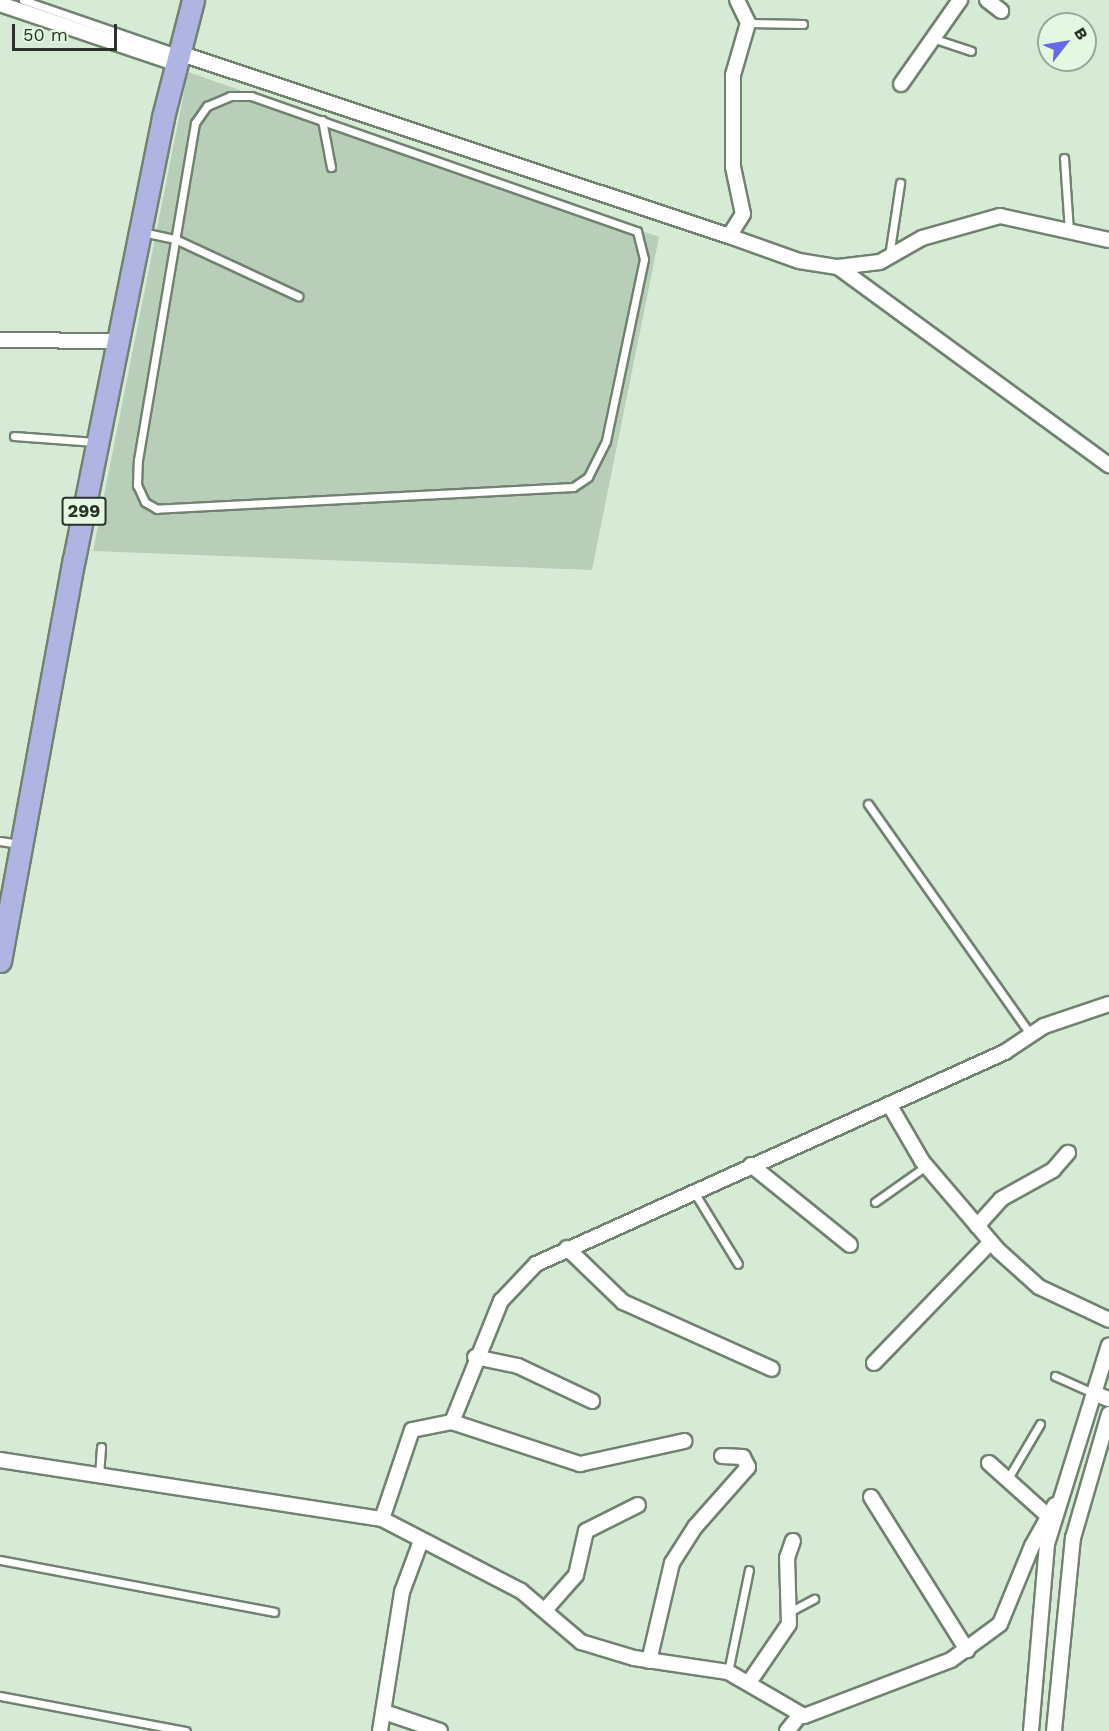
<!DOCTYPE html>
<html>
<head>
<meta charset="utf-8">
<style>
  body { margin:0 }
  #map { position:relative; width:1109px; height:1731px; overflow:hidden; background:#d6ead6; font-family:"Work Sans",sans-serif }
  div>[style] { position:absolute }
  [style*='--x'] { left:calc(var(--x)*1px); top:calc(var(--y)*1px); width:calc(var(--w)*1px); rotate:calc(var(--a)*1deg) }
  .green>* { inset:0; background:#b9ceb9 }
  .roads { filter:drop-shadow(2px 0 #718270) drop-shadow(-2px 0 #718270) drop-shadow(0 2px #718270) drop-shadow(0 -2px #718270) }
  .service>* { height:7px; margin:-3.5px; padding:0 3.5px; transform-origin:3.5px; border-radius:3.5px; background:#fff }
  .minor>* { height:14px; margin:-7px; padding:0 7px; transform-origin:7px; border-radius:7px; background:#fff }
  .primary>* { height:21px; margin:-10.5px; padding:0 10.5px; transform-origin:10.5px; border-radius:10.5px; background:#afb4e3 }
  span { translate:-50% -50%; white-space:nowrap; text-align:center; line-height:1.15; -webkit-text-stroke:6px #e3f7e3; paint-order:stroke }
  .shield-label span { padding:2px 4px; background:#e3f7e3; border:2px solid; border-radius:4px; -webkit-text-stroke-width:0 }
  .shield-label { font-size:18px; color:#2b322b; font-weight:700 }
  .north { position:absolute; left:1037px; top:12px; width:60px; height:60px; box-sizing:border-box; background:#e3f7e3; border:2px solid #99a899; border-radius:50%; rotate:59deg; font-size:16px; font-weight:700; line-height:24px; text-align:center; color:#2b322b }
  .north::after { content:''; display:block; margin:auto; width:21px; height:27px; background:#666be4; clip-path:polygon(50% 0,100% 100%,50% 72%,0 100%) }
  .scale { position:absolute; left:12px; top:24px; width:105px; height:27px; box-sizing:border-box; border:3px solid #2b322b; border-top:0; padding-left:8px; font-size:18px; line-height:21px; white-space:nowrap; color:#2b322b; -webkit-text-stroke:4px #e3f7e3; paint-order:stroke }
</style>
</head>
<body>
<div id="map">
  <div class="green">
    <div style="clip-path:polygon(188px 72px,659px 237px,592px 570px,93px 551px)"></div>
  </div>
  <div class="roads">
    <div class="service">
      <div style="--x:23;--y:0;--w:163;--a:19"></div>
      <div style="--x:748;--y:23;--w:55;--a:1"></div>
      <div style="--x:932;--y:38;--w:41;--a:18.4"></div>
      <div style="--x:230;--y:96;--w:21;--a:0"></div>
      <div style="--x:251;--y:96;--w:409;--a:19.3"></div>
      <div style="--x:637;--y:231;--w:29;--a:76"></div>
      <div style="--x:644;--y:259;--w:186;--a:101.8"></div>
      <div style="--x:606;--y:441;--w:40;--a:116.6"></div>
      <div style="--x:588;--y:477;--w:18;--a:146"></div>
      <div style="--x:573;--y:487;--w:417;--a:177"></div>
      <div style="--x:157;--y:509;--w:14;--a:-150"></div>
      <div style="--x:145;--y:502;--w:19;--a:-115"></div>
      <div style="--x:137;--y:485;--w:25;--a:-88"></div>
      <div style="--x:138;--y:460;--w:342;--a:-80.4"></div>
      <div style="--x:195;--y:123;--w:21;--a:-55"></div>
      <div style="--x:207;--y:106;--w:25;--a:-23"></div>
      <div style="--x:322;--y:120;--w:48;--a:79.2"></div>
      <div style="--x:1064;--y:158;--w:73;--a:86.1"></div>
      <div style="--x:142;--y:232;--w:34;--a:12"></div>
      <div style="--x:175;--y:239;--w:136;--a:24.9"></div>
      <div style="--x:889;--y:256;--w:74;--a:-81.4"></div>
      <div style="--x:14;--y:436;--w:81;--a:4.2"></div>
      <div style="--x:868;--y:804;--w:283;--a:54.8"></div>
      <div style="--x:0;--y:841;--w:19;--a:9"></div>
      <div style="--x:694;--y:1192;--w:84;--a:58.6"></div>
      <div style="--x:875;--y:1202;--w:62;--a:-35.2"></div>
      <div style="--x:1055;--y:1376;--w:42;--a:24.1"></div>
      <div style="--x:99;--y:1476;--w:29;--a:-86"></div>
      <div style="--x:1007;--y:1480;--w:65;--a:-59.5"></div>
      <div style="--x:0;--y:1560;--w:279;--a:10.7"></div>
      <div style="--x:793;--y:1610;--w:24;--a:-28"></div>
      <div style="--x:728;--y:1672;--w:104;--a:-78.4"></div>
      <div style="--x:0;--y:1696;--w:189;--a:10.7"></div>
    </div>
    <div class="minor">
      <div style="--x:737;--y:0;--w:25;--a:64"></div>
      <div style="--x:748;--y:23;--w:54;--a:106.1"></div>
      <div style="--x:733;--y:75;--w:92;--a:90"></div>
      <div style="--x:733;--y:167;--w:48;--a:78"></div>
      <div style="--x:743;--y:214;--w:26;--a:122"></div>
      <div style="--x:729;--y:236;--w:74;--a:19.7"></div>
      <div style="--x:799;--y:261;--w:39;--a:9"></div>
      <div style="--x:838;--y:267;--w:42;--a:-6.8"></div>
      <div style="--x:880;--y:262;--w:48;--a:-29.7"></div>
      <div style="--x:922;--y:238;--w:81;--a:-15.8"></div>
      <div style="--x:1000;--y:216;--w:112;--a:12.4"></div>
      <div style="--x:987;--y:0;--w:18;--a:38"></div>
      <div style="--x:0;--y:4;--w:187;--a:18.7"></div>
      <div style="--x:179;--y:53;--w:580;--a:18.4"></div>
      <div style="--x:901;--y:84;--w:103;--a:-54.9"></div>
      <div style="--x:838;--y:267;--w:336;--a:36.2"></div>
      <div style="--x:0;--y:340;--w:118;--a:0.5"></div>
      <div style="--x:889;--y:1104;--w:66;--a:59.9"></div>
      <div style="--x:922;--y:1161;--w:118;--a:49.5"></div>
      <div style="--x:999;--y:1251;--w:54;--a:42"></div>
      <div style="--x:1039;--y:1287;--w:77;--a:25.2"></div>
      <div style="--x:751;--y:1165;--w:127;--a:38.9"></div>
      <div style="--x:977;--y:1226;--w:36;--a:-48"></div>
      <div style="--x:1001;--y:1199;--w:60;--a:-29.1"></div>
      <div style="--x:1053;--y:1170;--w:23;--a:-49"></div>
      <div style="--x:567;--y:1248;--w:78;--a:44"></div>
      <div style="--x:623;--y:1302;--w:163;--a:24.2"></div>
      <div style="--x:475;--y:1357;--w:44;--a:11.8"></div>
      <div style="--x:518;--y:1366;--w:82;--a:25.3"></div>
      <div style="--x:874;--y:1363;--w:168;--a:-46"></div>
      <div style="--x:1093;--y:1393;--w:17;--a:21"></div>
      <div style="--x:452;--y:1422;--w:135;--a:18.2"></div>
      <div style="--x:580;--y:1464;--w:107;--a:-12.4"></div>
      <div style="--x:0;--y:1460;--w:387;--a:8.8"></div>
      <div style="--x:989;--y:1463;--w:78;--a:41.9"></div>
      <div style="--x:871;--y:1497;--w:181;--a:57.9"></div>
      <div style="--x:1055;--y:1505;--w:47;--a:119.3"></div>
      <div style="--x:1032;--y:1546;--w:84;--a:112.3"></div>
      <div style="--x:1000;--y:1624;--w:61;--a:143.7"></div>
      <div style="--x:951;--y:1660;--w:157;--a:159.1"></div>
      <div style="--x:804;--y:1716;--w:88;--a:-149.9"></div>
      <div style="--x:728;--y:1672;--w:95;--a:-171.5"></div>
      <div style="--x:634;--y:1658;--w:55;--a:-163.2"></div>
      <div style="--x:581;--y:1642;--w:79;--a:-139.6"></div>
      <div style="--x:521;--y:1591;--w:157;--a:-152.6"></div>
      <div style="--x:382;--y:1519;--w:94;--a:-71.4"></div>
      <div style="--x:412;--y:1430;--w:41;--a:-11.3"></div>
      <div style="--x:452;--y:1422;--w:131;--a:-68"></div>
      <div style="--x:501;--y:1301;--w:51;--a:-46.6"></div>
      <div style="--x:536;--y:1264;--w:515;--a:-24.32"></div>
      <div style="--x:1005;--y:1052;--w:47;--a:-33.7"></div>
      <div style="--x:1044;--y:1026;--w:69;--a:-18.7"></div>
      <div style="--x:545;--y:1610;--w:47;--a:-48.5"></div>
      <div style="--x:576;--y:1575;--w:45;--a:-77.2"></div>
      <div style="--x:586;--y:1531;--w:58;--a:-26.6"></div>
      <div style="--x:649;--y:1661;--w:101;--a:-76.8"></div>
      <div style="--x:672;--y:1563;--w:43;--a:-57.4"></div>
      <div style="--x:695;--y:1527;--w:80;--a:-48.5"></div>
      <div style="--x:748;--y:1467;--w:11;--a:-117"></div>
      <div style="--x:743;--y:1457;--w:21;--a:-177"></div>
      <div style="--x:750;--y:1681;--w:69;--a:-55.6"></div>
      <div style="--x:789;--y:1624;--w:66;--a:-91.7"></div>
      <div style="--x:787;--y:1558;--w:18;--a:-71"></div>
      <div style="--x:384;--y:1712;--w:59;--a:18.7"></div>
      <div style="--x:380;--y:1731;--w:141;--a:-81"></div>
      <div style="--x:402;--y:1592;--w:54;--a:-69.6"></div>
      <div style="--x:787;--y:1731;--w:19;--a:-51"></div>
      <div style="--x:1031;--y:1731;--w:188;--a:-85.1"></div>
      <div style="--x:1047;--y:1544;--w:208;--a:-72.7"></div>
      <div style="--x:1054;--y:1731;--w:194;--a:-84.4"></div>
      <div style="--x:1073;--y:1538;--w:129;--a:-73.8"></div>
    </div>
    <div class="primary">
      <div style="--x:0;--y:961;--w:409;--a:-79.6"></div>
      <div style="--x:74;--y:559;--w:451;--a:-78.6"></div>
      <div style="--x:163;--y:117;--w:121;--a:-75.6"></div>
    </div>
  </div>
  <div class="shield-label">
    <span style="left:84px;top:511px">299</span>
  </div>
  <div class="north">B</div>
  <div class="scale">50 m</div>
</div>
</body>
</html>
